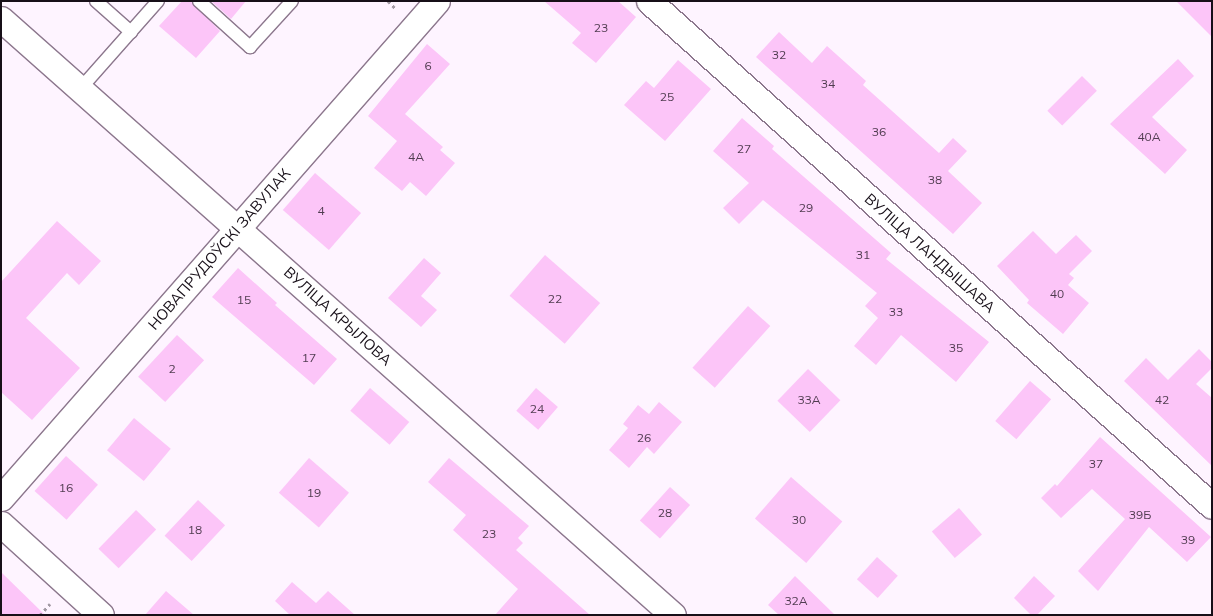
<!DOCTYPE html>
<html>
<head>
<meta charset="utf-8">
<style>
  body { margin:0 }
  #map { position:relative; width:1213px; height:616px; overflow:hidden; background:#fef4ff; font-family:Mulish,sans-serif }
  div>[style] { position:absolute }
  [style*='--x'] { left:calc(var(--x)*1px); top:calc(var(--y)*1px); width:calc(var(--w)*1px); rotate:calc(var(--a)*1deg) }
  .building>* { inset:0; background:#fcc5f8; transform-origin:0 0 }
  .path>* { height:3px; margin-top:-1.5px; transform-origin:0; background:repeating-linear-gradient(90deg,#a299a3 0 2.5px,transparent 0 6.5px) }
  .roads { filter:drop-shadow(1px 0 #8c778d) drop-shadow(-1px 0 #8c778d) drop-shadow(0 1px #8c778d) drop-shadow(0 -1px #8c778d) }
  .service>* { height:12px; margin:-6px; padding:0 6px; transform-origin:6px; border-radius:6px; background:#fff }
  .minor>* { height:25px; margin:-12.5px; padding:0 12.5px; transform-origin:12.5px; border-radius:12.5px; background:#fff }
  span { translate:-50% -50%; white-space:nowrap; text-align:center; line-height:1.15; -webkit-text-stroke:4.5px #fff; paint-order:stroke }
  .number-label { font-size:12px; color:#503c50 }
  .number-label span { -webkit-text-stroke-width:0 }
  .street-label { font-size:15px; color:#170f18 }
  .frame { position:absolute; inset:0; border:2px solid #170f18; pointer-events:none }
</style>
</head>
<body>
<div id="map">
  <div class="building">
    <div style="clip-path:polygon(182px 1px,191px 1px,220px 31px,196px 58px,159px 26px)"></div>
    <div style="clip-path:polygon(211px 1px,246px 1px,231px 19px)"></div>
    <div style="clip-path:polygon(544px 1px,618px 1px,636px 17px,596px 63px,572px 43px,581px 33px)"></div>
    <div style="clip-path:polygon(1176px 1px,1212px 1px,1212px 37px)"></div>
    <div style="clip-path:polygon(779px 32px,812px 63px,827px 46px,866px 81px,863px 85px,939px 153px,953px 138px,967px 151px,948px 171px,982px 203px,953px 234px,756px 57px)"></div>
    <div style="clip-path:polygon(427px 44px,450px 64px,405px 114px,443px 147px,440px 150px,455px 163px,426px 196px,410px 182px,402px 191px,374px 168px,397px 141px,368px 116px)"></div>
    <div style="clip-path:polygon(1178px 59px,1194px 76px,1152px 117px,1187px 150px,1165px 174px,1110px 124px)"></div>
    <div style="clip-path:polygon(678px 60px,711px 89px,665px 141px,624px 105px,646px 81px,654px 88px)"></div>
    <div style="left:1082px;top:76px;width:21px;height:49px;rotate:45deg"></div>
    <div style="clip-path:polygon(742px 118px,774px 146px,772px 149px,891px 253px,886px 259px,989px 342px,956px 382px,901px 335px,876px 365px,854px 346px,878px 318px,865px 306px,877px 293px,763px 200px,739px 224px,723px 208px,749px 183px,713px 151px)"></div>
    <div style="left:315px;top:173px;width:61px;height:49px;rotate:41deg"></div>
    <div style="clip-path:polygon(57px 221px,101px 261px,79px 285px,67px 273px,26px 318px,80px 368px,32px 420px,1px 392px,1px 282px)"></div>
    <div style="clip-path:polygon(1033px 231px,1056px 254px,1076px 235px,1092px 251px,1069px 274px,1074px 278px,1068px 285px,1089px 303px,1063px 334px,1027px 303px,1029px 300px,997px 266px)"></div>
    <div style="left:545px;top:255px;width:73px;height:54px;rotate:41deg"></div>
    <div style="clip-path:polygon(424px 258px,441px 273px,421px 296px,437px 310px,421px 327px,388px 298px)"></div>
    <div style="clip-path:polygon(238px 268px,277px 303px,275px 305px,337px 359px,314px 385px,212px 297px)"></div>
    <div style="left:748px;top:306px;width:30px;height:83px;rotate:42deg"></div>
    <div style="left:177px;top:335px;width:37px;height:57px;rotate:43deg"></div>
    <div style="clip-path:polygon(1199px 349px,1212px 362px,1212px 368px,1196px 384px,1212px 398px,1212px 466px,1124px 381px,1146px 358px,1168px 380px)"></div>
    <div style="left:808px;top:369px;width:45px;height:44px;rotate:44deg"></div>
    <div style="left:1030px;top:381px;width:28px;height:53px;rotate:41deg"></div>
    <div style="left:370px;top:388px;width:52px;height:30px;rotate:41deg"></div>
    <div style="left:536px;top:388px;width:29px;height:30px;rotate:41deg"></div>
    <div style="clip-path:polygon(659px 402px,682px 422px,654px 454px,647px 447px,629px 468px,609px 450px,628px 428px,623px 424px,638px 405px,649px 414px)"></div>
    <div style="left:134px;top:418px;width:48px;height:42px;rotate:40deg"></div>
    <div style="clip-path:polygon(1100px 437px,1211px 537px,1187px 562px,1149px 527px,1098px 591px,1078px 571px,1125px 519px,1092px 489px,1061px 518px,1041px 498px,1055px 484px,1057px 486px)"></div>
    <div style="left:66px;top:456px;width:43px;height:47px;rotate:42deg"></div>
    <div style="left:309px;top:458px;width:53px;height:46px;rotate:41deg"></div>
    <div style="clip-path:polygon(449px 458px,529px 526px,518px 538px,523px 543px,516px 550px,590px 615px,495px 615px,518px 589px,453px 530px,466px 515px,428px 482px)"></div>
    <div style="left:791px;top:477px;width:68px;height:55px;rotate:41deg"></div>
    <div style="left:670px;top:487px;width:27px;height:45px;rotate:42deg"></div>
    <div style="left:198px;top:500px;width:37px;height:49px;rotate:43deg"></div>
    <div style="left:959px;top:508px;width:35px;height:36px;rotate:49deg"></div>
    <div style="left:136px;top:510px;width:28px;height:54px;rotate:44deg"></div>
    <div style="left:877px;top:557px;width:28px;height:30px;rotate:42deg"></div>
    <div style="clip-path:polygon(1px 572px,45px 615px,1px 615px)"></div>
    <div style="clip-path:polygon(795px 576px,835px 615px,779px 615px,768px 605px)"></div>
    <div style="clip-path:polygon(1034px 576px,1055px 596px,1037px 615px,1031px 615px,1014px 598px)"></div>
    <div style="clip-path:polygon(292px 582px,316px 603px,328px 591px,355px 615px,290px 615px,275px 601px)"></div>
    <div style="clip-path:polygon(166px 591px,194px 615px,145px 615px)"></div>
  </div>
  <div class="path">
    <div style="--x:388;--y:1;--w:11;--a:45"></div>
    <div style="--x:40;--y:615;--w:15;--a:-48"></div>
  </div>
  <div class="roads">
    <div class="service">
      <div style="--x:96;--y:1;--w:47;--a:41.5"></div>
      <div style="--x:199;--y:1;--w:69;--a:42"></div>
      <div style="--x:250;--y:47;--w:62;--a:-47.6"></div>
      <div style="--x:81;--y:88;--w:116;--a:-48.5"></div>
    </div>
    <div class="minor">
      <div style="--x:649;--y:1;--w:756;--a:41.89"></div>
      <div style="--x:1;--y:19;--w:898;--a:41.57"></div>
      <div style="--x:1;--y:498;--w:661;--a:-48.74"></div>
      <div style="--x:1;--y:524;--w:135;--a:42.3"></div>
    </div>
  </div>
  <div class="number-label">
    <span style="left:601px;top:28px">23</span>
    <span style="left:779px;top:55px">32</span>
    <span style="left:428px;top:66px">6</span>
    <span style="left:828px;top:84px">34</span>
    <span style="left:667px;top:97px">25</span>
    <span style="left:879px;top:132px">36</span>
    <span style="left:1149px;top:137px">40А</span>
    <span style="left:744px;top:149px">27</span>
    <span style="left:416px;top:157px">4А</span>
    <span style="left:935px;top:180px">38</span>
    <span style="left:806px;top:208px">29</span>
    <span style="left:321px;top:211px">4</span>
    <span style="left:863px;top:255px">31</span>
    <span style="left:1057px;top:294px">40</span>
    <span style="left:555px;top:299px">22</span>
    <span style="left:244px;top:300px">15</span>
    <span style="left:896px;top:312px">33</span>
    <span style="left:956px;top:348px">35</span>
    <span style="left:309px;top:358px">17</span>
    <span style="left:172px;top:369px">2</span>
    <span style="left:809px;top:400px">33А</span>
    <span style="left:1162px;top:400px">42</span>
    <span style="left:537px;top:409px">24</span>
    <span style="left:644px;top:438px">26</span>
    <span style="left:1096px;top:464px">37</span>
    <span style="left:66px;top:488px">16</span>
    <span style="left:314px;top:493px">19</span>
    <span style="left:665px;top:513px">28</span>
    <span style="left:1140px;top:515px">39Б</span>
    <span style="left:799px;top:520px">30</span>
    <span style="left:195px;top:530px">18</span>
    <span style="left:489px;top:534px">23</span>
    <span style="left:1188px;top:540px">39</span>
    <span style="left:796px;top:601px">32А</span>
  </div>
  <div class="street-label">
    <span style="left:219px;top:249px;rotate:-49deg">НОВАПРУДОЎСКІ ЗАВУЛАК</span>
    <span style="left:930px;top:253px;rotate:42deg">ВУЛІЦА ЛАНДЫШАВА</span>
    <span style="left:338px;top:316px;rotate:42deg">ВУЛІЦА КРЫЛОВА</span>
  </div>
  <div class="frame"></div>
</div>
</body>
</html>
